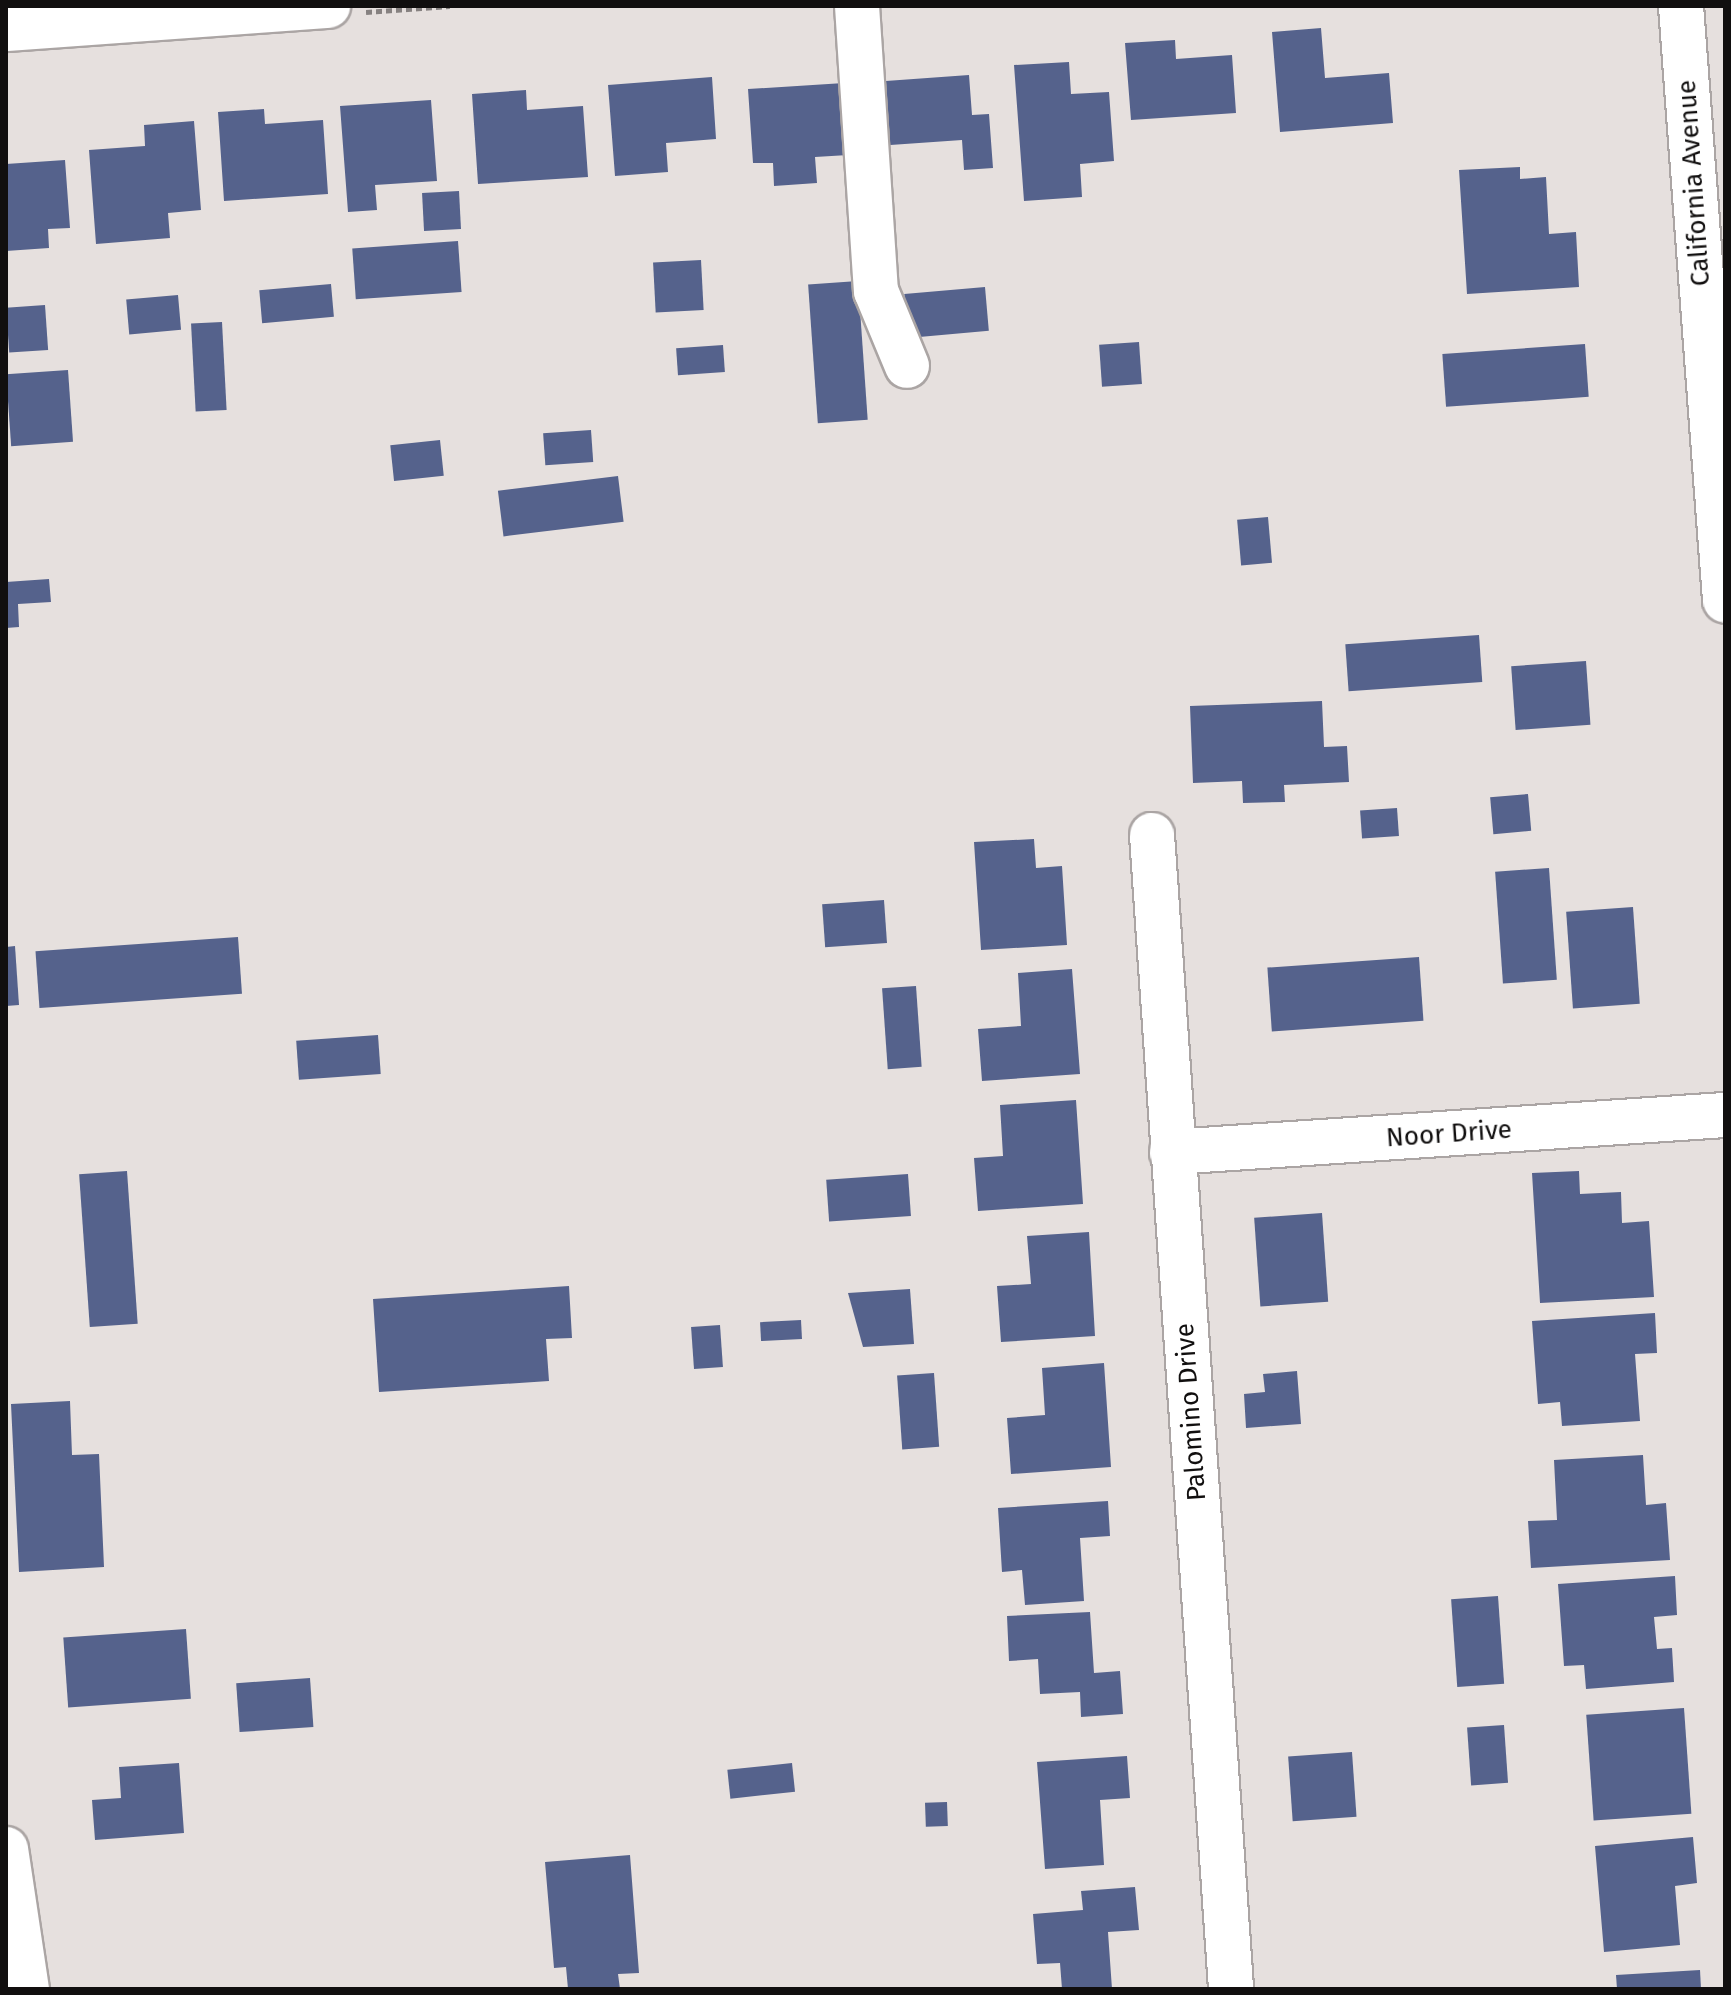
<!DOCTYPE html>
<html>
<head>
<meta charset="utf-8">
<style>
  body { margin:0 }
  #map { position:relative; width:1731px; height:1995px; overflow:hidden; background:#e6e0de; font-family:"Fira Sans",sans-serif }
  div>[style] { position:absolute }
  [style*='--x'] { left:calc(var(--x)*1px); top:calc(var(--y)*1px); width:calc(var(--w)*1px); rotate:calc(var(--a)*1deg) }
  .building>* { inset:0; background:#55628c; transform-origin:0 0 }
  .path>* { height:5px; margin-top:-2.5px; transform-origin:0; background:repeating-linear-gradient(90deg,#868180 0 6px,transparent 0 10px) }
  .roads { filter:drop-shadow(2px 0 #aba5a4) drop-shadow(-2px 0 #aba5a4) drop-shadow(0 2px #aba5a4) drop-shadow(0 -2px #aba5a4) }
  .minor>* { height:44px; margin:-22px; padding:0 22px; transform-origin:22px; border-radius:22px; background:#fff }
  .major>* { height:44px; margin:-22px; padding:0 22px; transform-origin:22px; border-radius:22px; background:#fff }
  span { translate:-50% -50%; white-space:nowrap; text-align:center; line-height:1.15; -webkit-text-stroke:6px #fff; paint-order:stroke }
  .street-label { font-size:26px; color:#110f0f }
  .frame { position:absolute; inset:0; border:8px solid #110f0f; pointer-events:none }
</style>
</head>
<body>
<div id="map">
  <div class="building">
    <div style="clip-path:polygon(1321px 28px,1325px 78px,1389px 73px,1393px 123px,1280px 132px,1272px 32px)"></div>
    <div style="clip-path:polygon(1175px 40px,1176px 59px,1232px 55px,1236px 113px,1131px 120px,1125px 43px)"></div>
    <div style="clip-path:polygon(1069px 62px,1071px 94px,1109px 92px,1114px 161px,1080px 164px,1082px 197px,1024px 201px,1014px 65px)"></div>
    <div style="clip-path:polygon(969px 75px,972px 115px,989px 114px,993px 168px,964px 170px,962px 140px,876px 146px,872px 82px)"></div>
    <div style="clip-path:polygon(712px 77px,716px 139px,666px 143px,668px 172px,615px 176px,608px 85px)"></div>
    <div style="clip-path:polygon(844px 83px,848px 155px,815px 157px,817px 183px,774px 186px,773px 163px,753px 163px,748px 89px)"></div>
    <div style="clip-path:polygon(526px 90px,527px 110px,583px 106px,588px 177px,478px 184px,472px 94px)"></div>
    <div style="clip-path:polygon(431px 100px,437px 181px,375px 185px,377px 210px,348px 212px,340px 106px)"></div>
    <div style="clip-path:polygon(264px 109px,265px 124px,323px 120px,328px 194px,224px 201px,218px 112px)"></div>
    <div style="clip-path:polygon(194px 121px,201px 210px,168px 213px,170px 238px,96px 244px,89px 150px,145px 146px,144px 125px)"></div>
    <div style="clip-path:polygon(65px 160px,70px 228px,48px 229px,49px 248px,6px 251px,6px 164px)"></div>
    <div style="clip-path:polygon(1520px 167px,1520px 179px,1546px 177px,1549px 234px,1576px 232px,1579px 287px,1467px 294px,1459px 170px)"></div>
    <div style="left:459px;top:191px;width:38px;height:37px;rotate:87deg"></div>
    <div style="left:458px;top:241px;width:51px;height:106px;rotate:86deg"></div>
    <div style="left:701px;top:260px;width:50px;height:48px;rotate:87deg"></div>
    <div style="left:858px;top:281px;width:139px;height:50px;rotate:86deg"></div>
    <div style="left:331px;top:284px;width:33px;height:72px;rotate:85deg"></div>
    <div style="left:985px;top:287px;width:44px;height:81px;rotate:85deg"></div>
    <div style="left:178px;top:295px;width:35px;height:52px;rotate:85deg"></div>
    <div style="left:45px;top:305px;width:45px;height:39px;rotate:86deg"></div>
    <div style="left:222px;top:322px;width:88px;height:31px;rotate:87deg"></div>
    <div style="left:1139px;top:342px;width:42px;height:40px;rotate:86deg"></div>
    <div style="left:1585px;top:344px;width:53px;height:143px;rotate:86deg"></div>
    <div style="left:723px;top:345px;width:27px;height:47px;rotate:86deg"></div>
    <div style="left:68px;top:370px;width:72px;height:62px;rotate:86deg"></div>
    <div style="left:591px;top:430px;width:32px;height:48px;rotate:86deg"></div>
    <div style="left:440px;top:440px;width:36px;height:50px;rotate:84deg"></div>
    <div style="left:618px;top:476px;width:46px;height:121px;rotate:83deg"></div>
    <div style="left:1268px;top:517px;width:46px;height:31px;rotate:85deg"></div>
    <div style="clip-path:polygon(49px 579px,51px 602px,18px 604px,19px 627px,6px 628px,6px 582px)"></div>
    <div style="left:1479px;top:635px;width:47px;height:134px;rotate:86deg"></div>
    <div style="left:1586px;top:661px;width:64px;height:75px;rotate:86deg"></div>
    <div style="clip-path:polygon(1322px 701px,1324px 747px,1347px 746px,1349px 782px,1284px 785px,1285px 802px,1243px 803px,1242px 781px,1193px 783px,1190px 706px)"></div>
    <div style="left:1528px;top:794px;width:37px;height:38px;rotate:85deg"></div>
    <div style="left:1397px;top:808px;width:28px;height:37px;rotate:86deg"></div>
    <div style="clip-path:polygon(1034px 839px,1036px 868px,1062px 866px,1067px 945px,981px 950px,974px 842px)"></div>
    <div style="left:1549px;top:868px;width:112px;height:54px;rotate:86deg"></div>
    <div style="left:884px;top:900px;width:43px;height:62px;rotate:86deg"></div>
    <div style="left:1633px;top:907px;width:97px;height:67px;rotate:86deg"></div>
    <div style="left:238px;top:937px;width:57px;height:203px;rotate:86deg"></div>
    <div style="clip-path:polygon(15px 946px,19px 1005px,6px 1006px,6px 947px)"></div>
    <div style="left:1419px;top:957px;width:64px;height:152px;rotate:86deg"></div>
    <div style="clip-path:polygon(1072px 969px,1080px 1074px,982px 1081px,978px 1029px,1021px 1026px,1018px 973px)"></div>
    <div style="left:916px;top:986px;width:81px;height:34px;rotate:86deg"></div>
    <div style="left:378px;top:1035px;width:39px;height:82px;rotate:86deg"></div>
    <div style="clip-path:polygon(1076px 1100px,1083px 1204px,978px 1211px,974px 1158px,1003px 1156px,1000px 1105px)"></div>
    <div style="left:127px;top:1171px;width:153px;height:48px;rotate:86deg"></div>
    <div style="clip-path:polygon(1579px 1171px,1580px 1194px,1621px 1192px,1622px 1223px,1649px 1221px,1654px 1297px,1540px 1303px,1532px 1173px)"></div>
    <div style="left:908px;top:1174px;width:42px;height:82px;rotate:86deg"></div>
    <div style="left:1322px;top:1213px;width:89px;height:68px;rotate:86deg"></div>
    <div style="clip-path:polygon(1089px 1232px,1095px 1336px,1001px 1342px,997px 1286px,1031px 1284px,1027px 1236px)"></div>
    <div style="clip-path:polygon(569px 1286px,572px 1338px,546px 1339px,549px 1381px,379px 1392px,373px 1299px)"></div>
    <div style="clip-path:polygon(910px 1289px,914px 1344px,863px 1347px,848px 1293px)"></div>
    <div style="clip-path:polygon(1655px 1313px,1657px 1353px,1635px 1354px,1640px 1421px,1562px 1426px,1560px 1402px,1538px 1404px,1532px 1321px)"></div>
    <div style="left:801px;top:1320px;width:19px;height:41px;rotate:87deg"></div>
    <div style="left:720px;top:1325px;width:42px;height:29px;rotate:86deg"></div>
    <div style="clip-path:polygon(1104px 1363px,1111px 1467px,1011px 1474px,1007px 1418px,1045px 1415px,1042px 1368px)"></div>
    <div style="clip-path:polygon(1297px 1371px,1301px 1424px,1246px 1428px,1244px 1394px,1265px 1392px,1263px 1374px)"></div>
    <div style="left:934px;top:1373px;width:74px;height:37px;rotate:86deg"></div>
    <div style="clip-path:polygon(70px 1401px,72px 1455px,99px 1454px,104px 1567px,19px 1572px,11px 1404px)"></div>
    <div style="clip-path:polygon(1643px 1455px,1646px 1505px,1666px 1503px,1670px 1560px,1531px 1568px,1528px 1521px,1557px 1520px,1554px 1460px)"></div>
    <div style="clip-path:polygon(1108px 1501px,1110px 1536px,1080px 1538px,1084px 1601px,1025px 1605px,1022px 1570px,1002px 1572px,998px 1508px)"></div>
    <div style="clip-path:polygon(1675px 1576px,1677px 1615px,1654px 1617px,1657px 1649px,1672px 1648px,1674px 1682px,1586px 1689px,1584px 1665px,1564px 1666px,1558px 1584px)"></div>
    <div style="left:1498px;top:1596px;width:88px;height:47px;rotate:86deg"></div>
    <div style="clip-path:polygon(1090px 1612px,1094px 1673px,1120px 1671px,1123px 1714px,1081px 1717px,1080px 1692px,1040px 1694px,1038px 1659px,1009px 1661px,1007px 1616px)"></div>
    <div style="left:186px;top:1629px;width:70px;height:123px;rotate:86deg"></div>
    <div style="left:310px;top:1678px;width:49px;height:74px;rotate:86deg"></div>
    <div style="left:1684px;top:1708px;width:106px;height:98px;rotate:86deg"></div>
    <div style="left:1504px;top:1725px;width:58px;height:37px;rotate:86deg"></div>
    <div style="left:1352px;top:1752px;width:65px;height:64px;rotate:86deg"></div>
    <div style="clip-path:polygon(1127px 1756px,1130px 1798px,1100px 1800px,1104px 1865px,1045px 1869px,1037px 1762px)"></div>
    <div style="clip-path:polygon(179px 1763px,184px 1833px,95px 1840px,92px 1800px,121px 1798px,119px 1767px)"></div>
    <div style="left:792px;top:1763px;width:29px;height:65px;rotate:84deg"></div>
    <div style="left:947px;top:1802px;width:24px;height:22px;rotate:88deg"></div>
    <div style="clip-path:polygon(1693px 1837px,1697px 1883px,1675px 1886px,1680px 1945px,1604px 1952px,1595px 1846px)"></div>
    <div style="clip-path:polygon(630px 1855px,639px 1973px,618px 1974px,620px 1989px,568px 1989px,566px 1967px,554px 1968px,545px 1862px)"></div>
    <div style="clip-path:polygon(1135px 1887px,1139px 1930px,1108px 1932px,1112px 1989px,1062px 1989px,1060px 1963px,1037px 1964px,1033px 1914px,1083px 1910px,1081px 1891px)"></div>
    <div style="clip-path:polygon(1700px 1970px,1701px 1989px,1617px 1989px,1616px 1975px)"></div>
  </div>
  <div class="path">
    <div style="--x:366;--y:12;--w:84;--a:-4.1"></div>
  </div>
  <div class="roads">
    <div class="minor">
      <div style="--x:857;--y:6;--w:286;--a:86.2"></div>
      <div style="--x:876;--y:291;--w:81;--a:67.5"></div>
      <div style="--x:6;--y:29;--w:323;--a:-4.1"></div>
      <div style="--x:1152;--y:835;--w:1157;--a:86.08"></div>
      <div style="--x:1172;--y:1152;--w:554;--a:-3.83"></div>
      <div style="--x:6;--y:1849;--w:142;--a:81.5"></div>
    </div>
    <div class="major">
      <div style="--x:1681;--y:6;--w:596;--a:85.76"></div>
    </div>
  </div>
  <div class="street-label">
    <span style="left:1694px;top:183px;rotate:-94deg">California Avenue</span>
    <span style="left:1449px;top:1134px;rotate:-4deg">Noor Drive</span>
    <span style="left:1191px;top:1412px;rotate:-94deg">Palomino Drive</span>
  </div>
  <div class="frame"></div>
</div>
</body>
</html>
